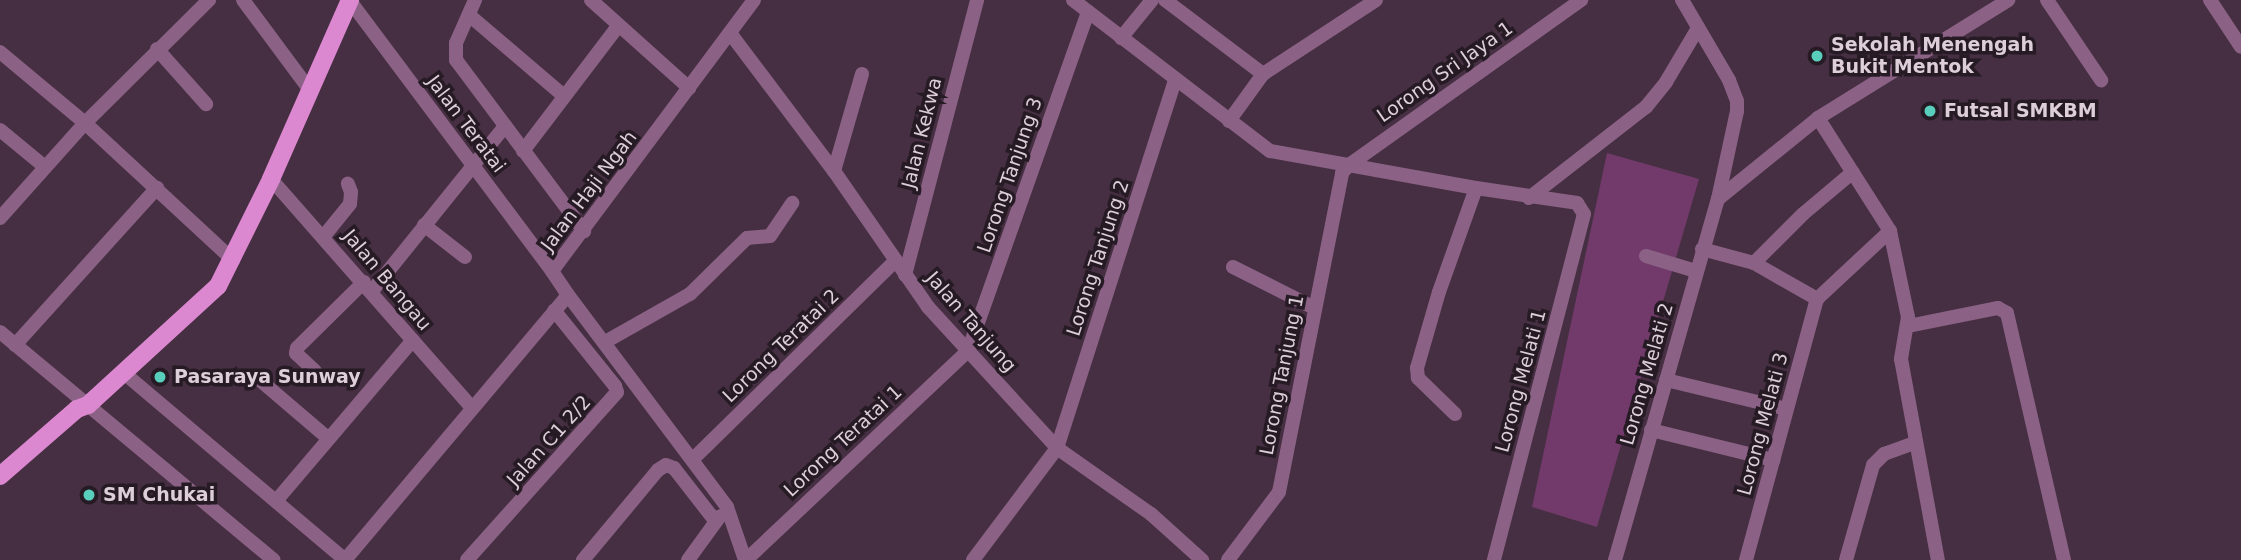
<!DOCTYPE html>
<html>
<head>
<meta charset="utf-8">
<style>
  body { margin:0 }
  #map { position:relative; width:2241px; height:560px; overflow:hidden; background:#462f42; font-family:"DejaVu Sans",sans-serif }
  div>[style] { position:absolute }
  [style*='--x'] { left:calc(var(--x)*1px); top:calc(var(--y)*1px); width:calc(var(--w)*1px); rotate:calc(var(--a)*1deg) }
  .green>* { inset:0; background:#713a6a }
  .minor>* { height:14px; margin:-7px; padding:0 7px; transform-origin:7px; border-radius:7px; background:#8b6285 }
  .major>* { height:18px; margin:-9px; padding:0 9px; transform-origin:9px; border-radius:9px; background:#dc88d0 }
  .dots>* { width:19px; height:19px; translate:-50% -50%; box-sizing:border-box; border:4px solid #261b24; border-radius:50% }
  span { translate:-50% -50%; white-space:nowrap; text-align:center; line-height:1.15; -webkit-text-stroke:7px #261b24; paint-order:stroke }
  .poi-label { font-size:19px; color:#ddceda; font-weight:700 }
  .left { translate:0 -50%; text-align:left }
  .street-label { font-size:19px; color:#ddceda }
</style>
</head>
<body>
<div id="map">
  <div class="green">
    <div style="clip-path:polygon(1607px 153px,1699px 179px,1597px 527px,1532px 507px)"></div>
  </div>
  <div class="minor">
    <div style="--x:243;--y:0;--w:111;--a:53.4"></div>
    <div style="--x:475;--y:0;--w:47;--a:113.8"></div>
    <div style="--x:456;--y:43;--w:17;--a:90"></div>
    <div style="--x:456;--y:60;--w:214;--a:53.2"></div>
    <div style="--x:591;--y:0;--w:132;--a:41.9"></div>
    <div style="--x:1073;--y:0;--w:248;--a:37.5"></div>
    <div style="--x:1270;--y:151;--w:209;--a:10.2"></div>
    <div style="--x:1165;--y:0;--w:123;--a:37.1"></div>
    <div style="--x:2047;--y:0;--w:97;--a:56"></div>
    <div style="--x:2210;--y:0;--w:56;--a:56.6"></div>
    <div style="--x:350;--y:1;--w:337;--a:53.2"></div>
    <div style="--x:469;--y:15;--w:125;--a:40.5"></div>
    <div style="--x:730;--y:33;--w:173;--a:53"></div>
    <div style="--x:834;--y:171;--w:165;--a:55.3"></div>
    <div style="--x:928;--y:307;--w:191;--a:47.5"></div>
    <div style="--x:1057;--y:448;--w:115;--a:35.1"></div>
    <div style="--x:1151;--y:514;--w:69;--a:42"></div>
    <div style="--x:1121;--y:38;--w:49;--a:-50.8"></div>
    <div style="--x:157;--y:49;--w:74;--a:48.3"></div>
    <div style="--x:0;--y:52;--w:111;--a:39.9"></div>
    <div style="--x:85;--y:123;--w:202;--a:42.8"></div>
    <div style="--x:1229;--y:121;--w:58;--a:-54.1"></div>
    <div style="--x:1263;--y:74;--w:135;--a:-33.2"></div>
    <div style="--x:0;--y:130;--w:58;--a:39.4"></div>
    <div style="--x:523;--y:151;--w:158;--a:-52.7"></div>
    <div style="--x:834;--y:171;--w:101;--a:-73.9"></div>
    <div style="--x:271;--y:179;--w:303;--a:48.7"></div>
    <div style="--x:1529;--y:198;--w:148;--a:-37.9"></div>
    <div style="--x:1646;--y:107;--w:32;--a:-51"></div>
    <div style="--x:1666;--y:82;--w:63;--a:-59.3"></div>
    <div style="--x:1718;--y:199;--w:129;--a:-39"></div>
    <div style="--x:1818;--y:118;--w:224;--a:-31.8"></div>
    <div style="--x:0;--y:218;--w:127;--a:-48.2"></div>
    <div style="--x:85;--y:123;--w:175;--a:-44.8"></div>
    <div style="--x:424;--y:225;--w:52;--a:38"></div>
    <div style="--x:1890;--y:231;--w:88;--a:78.2"></div>
    <div style="--x:1908;--y:317;--w:43;--a:99.5"></div>
    <div style="--x:1901;--y:359;--w:204;--a:79.6"></div>
    <div style="--x:324;--y:236;--w:41;--a:-50.9"></div>
    <div style="--x:350;--y:204;--w:12;--a:-85"></div>
    <div style="--x:351;--y:192;--w:9;--a:-111"></div>
    <div style="--x:1702;--y:249;--w:54;--a:15.1"></div>
    <div style="--x:1754;--y:263;--w:73;--a:29.7"></div>
    <div style="--x:1646;--y:256;--w:52;--a:16.7"></div>
    <div style="--x:1754;--y:263;--w:69;--a:-45"></div>
    <div style="--x:1803;--y:214;--w:65;--a:-40"></div>
    <div style="--x:1233;--y:267;--w:91;--a:26.8"></div>
    <div style="--x:905;--y:275;--w:284;--a:-75.3"></div>
    <div style="--x:372;--y:291;--w:212;--a:-51.1"></div>
    <div style="--x:568;--y:295;--w:265;--a:53.1"></div>
    <div style="--x:727;--y:507;--w:56;--a:71.2"></div>
    <div style="--x:1817;--y:299;--w:100;--a:-43"></div>
    <div style="--x:1890;--y:231;--w:134;--a:-122.5"></div>
    <div style="--x:1908;--y:326;--w:92;--a:-11.3"></div>
    <div style="--x:1998;--y:308;--w:10;--a:29"></div>
    <div style="--x:2007;--y:313;--w:253;--a:77"></div>
    <div style="--x:0;--y:332;--w:356;--a:39.8"></div>
    <div style="--x:605;--y:342;--w:98;--a:-29.5"></div>
    <div style="--x:690;--y:294;--w:80;--a:-44.5"></div>
    <div style="--x:747;--y:238;--w:23;--a:-5"></div>
    <div style="--x:770;--y:236;--w:40;--a:-56"></div>
    <div style="--x:15;--y:345;--w:212;--a:-47.9"></div>
    <div style="--x:315;--y:371;--w:26;--a:-137"></div>
    <div style="--x:296;--y:353;--w:5;--a:-79"></div>
    <div style="--x:297;--y:348;--w:94;--a:-44.6"></div>
    <div style="--x:124;--y:373;--w:289;--a:40.2"></div>
    <div style="--x:1666;--y:380;--w:124;--a:13.5"></div>
    <div style="--x:261;--y:381;--w:89;--a:40.5"></div>
    <div style="--x:1455;--y:414;--w:52;--a:-135.8"></div>
    <div style="--x:1418;--y:378;--w:10;--a:-96"></div>
    <div style="--x:1417;--y:368;--w:79;--a:-73.9"></div>
    <div style="--x:1439;--y:292;--w:110;--a:-70.4"></div>
    <div style="--x:1476;--y:188;--w:102;--a:8.4"></div>
    <div style="--x:1577;--y:203;--w:13;--a:58"></div>
    <div style="--x:1584;--y:214;--w:358;--a:104.6"></div>
    <div style="--x:1651;--y:430;--w:126;--a:13.8"></div>
    <div style="--x:693;--y:459;--w:284;--a:-44.4"></div>
    <div style="--x:276;--y:501;--w:211;--a:-49.6"></div>
    <div style="--x:345;--y:560;--w:346;--a:-49.9"></div>
    <div style="--x:568;--y:295;--w:29;--a:-124"></div>
    <div style="--x:552;--y:271;--w:338;--a:-53.3"></div>
    <div style="--x:467;--y:560;--w:225;--a:-48.2"></div>
    <div style="--x:617;--y:392;--w:6;--a:-108"></div>
    <div style="--x:615;--y:386;--w:97;--a:-128.8"></div>
    <div style="--x:583;--y:560;--w:117;--a:-50.2"></div>
    <div style="--x:658;--y:470;--w:9;--a:-32"></div>
    <div style="--x:666;--y:465;--w:9;--a:21"></div>
    <div style="--x:674;--y:468;--w:68;--a:52.1"></div>
    <div style="--x:688;--y:560;--w:54;--a:-54"></div>
    <div style="--x:746;--y:560;--w:305;--a:-43.3"></div>
    <div style="--x:968;--y:351;--w:360;--a:-70.5"></div>
    <div style="--x:973;--y:560;--w:140;--a:-53.1"></div>
    <div style="--x:1057;--y:448;--w:386;--a:-72.2"></div>
    <div style="--x:1228;--y:560;--w:85;--a:-53.1"></div>
    <div style="--x:1279;--y:492;--w:325;--a:-78.8"></div>
    <div style="--x:1342;--y:173;--w:11;--a:-49"></div>
    <div style="--x:1349;--y:165;--w:285;--a:-35.4"></div>
    <div style="--x:1615;--y:560;--w:375;--a:-74.1"></div>
    <div style="--x:1718;--y:199;--w:90;--a:-77.8"></div>
    <div style="--x:1737;--y:111;--w:10;--a:-90"></div>
    <div style="--x:1737;--y:101;--w:22;--a:-111"></div>
    <div style="--x:1729;--y:80;--w:93;--a:-120.4"></div>
    <div style="--x:1746;--y:560;--w:270;--a:-74.8"></div>
    <div style="--x:1846;--y:560;--w:99;--a:-74.1"></div>
    <div style="--x:1873;--y:465;--w:16;--a:-45"></div>
    <div style="--x:1884;--y:454;--w:33;--a:-20"></div>
  </div>
  <div class="major">
    <div style="--x:0;--y:476;--w:102;--a:-41"></div>
    <div style="--x:77;--y:409;--w:12;--a:-20"></div>
    <div style="--x:88;--y:405;--w:176;--a:-42.5"></div>
    <div style="--x:218;--y:286;--w:119;--a:-63.6"></div>
    <div style="--x:271;--y:179;--w:196;--a:-66.2"></div>
  </div>
  <div class="dots">
    <div style="left:1817px;top:56px;background:#5acebd"></div>
    <div style="left:1930px;top:111px;background:#5acebd"></div>
    <div style="left:160px;top:377px;background:#5acebd"></div>
    <div style="left:89px;top:495px;background:#5acebd"></div>
  </div>
  <div class="poi-label">
    <span class="left" style="left:1831px;top:56px">Sekolah Menengah<br>Bukit Mentok</span>
    <span class="left" style="left:1944px;top:111px">Futsal SMKBM</span>
    <span class="left" style="left:174px;top:377px">Pasaraya Sunway</span>
    <span class="left" style="left:103px;top:495px">SM Chukai</span>
  </div>
  <div class="street-label">
    <span style="left:1445px;top:72px;rotate:-35deg">Lorong Sri Jaya 1</span>
    <span style="left:466px;top:124px;rotate:53deg">Jalan Teratai</span>
    <span style="left:922px;top:133px;rotate:-76deg">Jalan Kekwa</span>
    <span style="left:1010px;top:175px;rotate:-71deg">Lorong Tanjung 3</span>
    <span style="left:589px;top:191px;rotate:-53deg">Jalan Haji Ngah</span>
    <span style="left:1098px;top:258px;rotate:-72deg">Lorong Tanjung 2</span>
    <span style="left:387px;top:280px;rotate:50deg">Jalan Bangau</span>
    <span style="left:971px;top:322px;rotate:49deg">Jalan Tanjung</span>
    <span style="left:781px;top:346px;rotate:-44deg">Lorong Teratai 2</span>
    <span style="left:1647px;top:374px;rotate:-74deg">Lorong Melati 2</span>
    <span style="left:1282px;top:375px;rotate:-79deg">Lorong Tanjung 1</span>
    <span style="left:1521px;top:381px;rotate:-75deg">Lorong Melati 1</span>
    <span style="left:1763px;top:424px;rotate:-75deg">Lorong Melati 3</span>
    <span style="left:549px;top:441px;rotate:-48deg">Jalan C1 2/2</span>
    <span style="left:843px;top:441px;rotate:-43deg">Lorong Teratai 1</span>
  </div>
</div>
</body>
</html>
